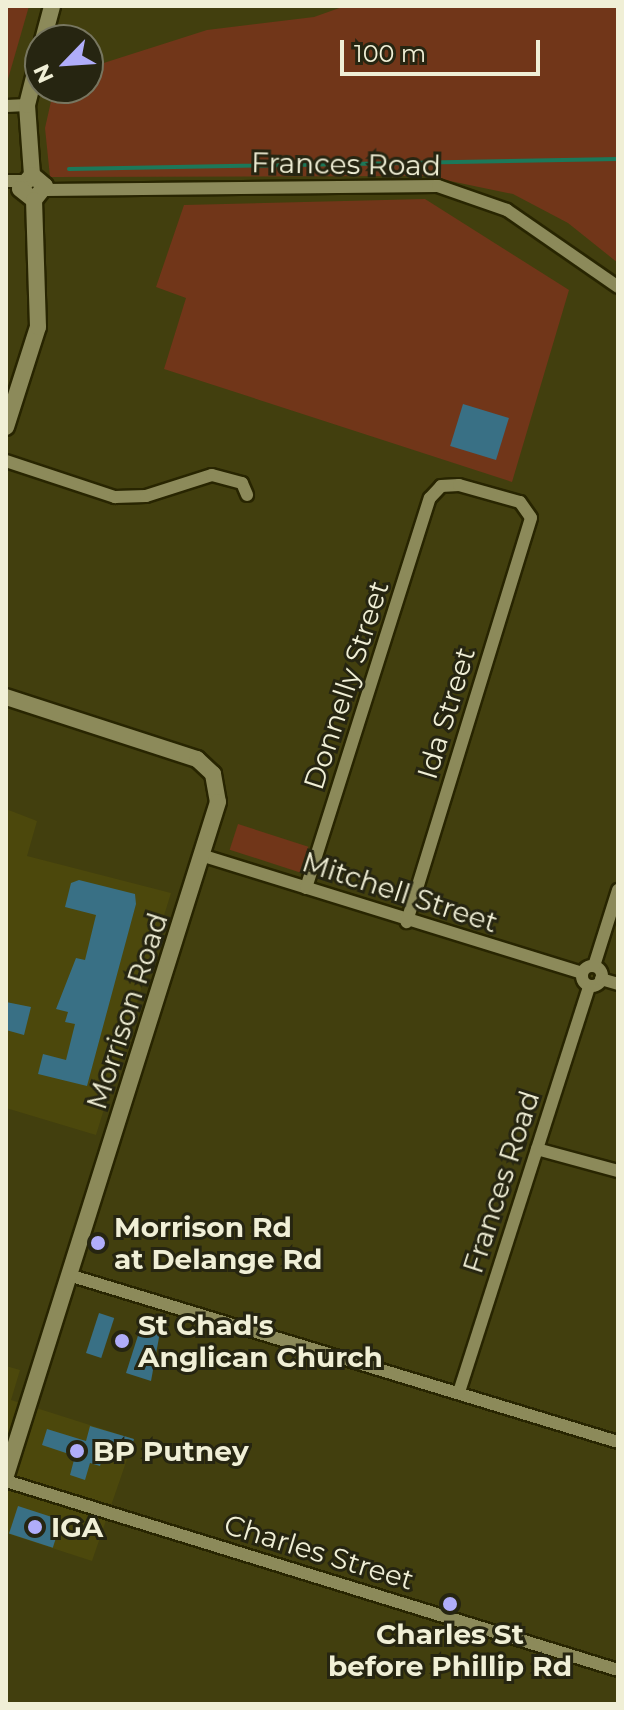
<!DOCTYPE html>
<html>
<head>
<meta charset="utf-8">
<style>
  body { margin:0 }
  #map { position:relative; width:624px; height:1710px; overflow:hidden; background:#423f0e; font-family:Montserrat,sans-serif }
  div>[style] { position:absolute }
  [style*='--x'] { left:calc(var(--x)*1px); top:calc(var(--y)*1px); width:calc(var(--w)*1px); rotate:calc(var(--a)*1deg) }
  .built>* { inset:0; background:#4c480c }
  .green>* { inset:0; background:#713619; transform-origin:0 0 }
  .stream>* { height:4px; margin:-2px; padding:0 2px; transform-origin:2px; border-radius:2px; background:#1c7859 }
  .building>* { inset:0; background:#397085; transform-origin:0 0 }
  .roads { filter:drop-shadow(2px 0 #282501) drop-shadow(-2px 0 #282501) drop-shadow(0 2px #282501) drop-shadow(0 -2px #282501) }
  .street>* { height:12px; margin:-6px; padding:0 6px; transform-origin:6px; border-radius:6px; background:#8c8a5a }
  .street>.ring { margin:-6px; padding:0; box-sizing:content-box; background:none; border:12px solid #8c8a5a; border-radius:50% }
  .secondary>* { height:16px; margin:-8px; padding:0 8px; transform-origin:8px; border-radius:8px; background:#8c8a5a }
  .dots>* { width:22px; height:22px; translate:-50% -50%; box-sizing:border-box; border:4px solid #262511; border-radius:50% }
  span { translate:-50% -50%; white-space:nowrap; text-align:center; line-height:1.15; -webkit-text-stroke:6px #262511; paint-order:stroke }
  .street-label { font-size:28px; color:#f0efd6 }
  .poi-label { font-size:28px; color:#f0efd6; font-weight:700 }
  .left { translate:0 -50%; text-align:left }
  .frame { position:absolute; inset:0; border:8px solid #f0efd6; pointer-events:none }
  .north { position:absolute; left:24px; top:24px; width:80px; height:80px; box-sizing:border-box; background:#262511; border:2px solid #777660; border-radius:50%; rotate:245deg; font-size:22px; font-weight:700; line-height:32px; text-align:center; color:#f0efd6 }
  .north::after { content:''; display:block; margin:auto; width:28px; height:36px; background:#b0adfa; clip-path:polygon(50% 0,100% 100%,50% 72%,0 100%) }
  .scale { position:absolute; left:340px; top:40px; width:200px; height:36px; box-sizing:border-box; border:4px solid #f0efd6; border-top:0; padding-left:10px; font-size:24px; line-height:28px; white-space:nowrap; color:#f0efd6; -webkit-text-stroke:6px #262511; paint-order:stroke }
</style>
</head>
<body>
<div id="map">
  <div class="built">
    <div style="clip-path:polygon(6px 809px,37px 821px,27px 856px,171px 893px,96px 1135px,6px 1108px)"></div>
    <div style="clip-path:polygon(6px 1366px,20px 1370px,11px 1400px,134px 1439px,92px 1561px,6px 1533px)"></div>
  </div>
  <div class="green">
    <div style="clip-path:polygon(6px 6px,29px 6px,6px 86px)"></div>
    <div style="clip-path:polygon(345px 6px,618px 6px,618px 263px,568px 223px,513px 194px,426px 176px,50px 177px,45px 128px,54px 88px,88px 88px,88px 68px,207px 30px,314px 17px)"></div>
    <div style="clip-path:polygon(425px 199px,569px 290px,512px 482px,164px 369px,186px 298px,156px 287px,184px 205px)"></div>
    <div style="left:238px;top:824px;width:74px;height:27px;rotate:18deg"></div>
  </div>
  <div class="stream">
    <div style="--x:69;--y:169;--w:549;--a:-1.04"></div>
  </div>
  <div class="building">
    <div style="left:463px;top:404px;width:48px;height:44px;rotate:17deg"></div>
    <div style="clip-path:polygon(79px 880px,135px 894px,136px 904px,87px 1086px,38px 1074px,43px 1054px,66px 1060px,75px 1024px,65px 1022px,68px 1012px,56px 1009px,76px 958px,85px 960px,96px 915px,65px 907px,71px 883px)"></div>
    <div style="clip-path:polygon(6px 1002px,31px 1007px,24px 1035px,6px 1030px)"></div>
    <div style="left:99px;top:1313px;width:16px;height:42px;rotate:18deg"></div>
    <div style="clip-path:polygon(141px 1326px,160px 1332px,151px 1381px,126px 1373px)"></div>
    <div style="clip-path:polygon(90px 1426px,134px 1439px,129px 1457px,105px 1450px,100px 1466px,90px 1463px,85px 1480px,70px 1475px,75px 1456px,42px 1445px,47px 1429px,86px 1441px)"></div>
    <div style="left:18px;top:1506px;width:46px;height:29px;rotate:18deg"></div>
  </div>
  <div class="roads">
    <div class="street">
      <div style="--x:6;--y:106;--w:21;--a:-3"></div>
      <div style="--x:6;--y:181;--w:16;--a:0"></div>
      <div style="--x:45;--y:190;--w:393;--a:-0.6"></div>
      <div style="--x:438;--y:186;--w:73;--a:19.2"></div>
      <div style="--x:507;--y:210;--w:135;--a:34.7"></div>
      <div style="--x:6;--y:461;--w:115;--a:18.3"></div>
      <div style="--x:115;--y:497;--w:31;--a:-2"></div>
      <div style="--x:146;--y:496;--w:69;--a:-17.7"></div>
      <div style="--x:212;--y:475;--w:31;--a:15"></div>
      <div style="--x:242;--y:483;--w:13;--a:67"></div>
      <div style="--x:204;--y:856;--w:396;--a:17.2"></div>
      <div style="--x:306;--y:888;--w:409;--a:-72.4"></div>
      <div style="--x:430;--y:498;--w:16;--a:-47"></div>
      <div style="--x:441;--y:486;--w:18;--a:-3"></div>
      <div style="--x:459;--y:485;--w:63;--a:15.6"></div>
      <div style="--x:520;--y:502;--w:19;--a:55"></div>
      <div style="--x:531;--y:518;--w:423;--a:107.1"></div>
      <div class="ring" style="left:582px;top:966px;width:8px;height:8px"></div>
      <div style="--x:594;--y:966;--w:80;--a:-72.5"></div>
      <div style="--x:601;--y:979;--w:18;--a:16"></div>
      <div style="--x:537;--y:1149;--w:84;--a:15.2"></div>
      <div style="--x:72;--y:1276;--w:571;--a:16.91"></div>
      <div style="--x:459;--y:1392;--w:426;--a:-72.2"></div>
      <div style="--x:6;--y:1481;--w:641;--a:17.16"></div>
    </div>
    <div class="secondary">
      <div style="--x:43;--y:40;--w:35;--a:-75"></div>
      <div style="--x:32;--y:175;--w:70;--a:-94.1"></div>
      <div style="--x:27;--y:105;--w:54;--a:-76"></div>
      <div style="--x:32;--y:175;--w:18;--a:131"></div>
      <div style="--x:20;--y:189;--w:18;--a:38"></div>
      <div style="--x:32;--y:175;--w:17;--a:40"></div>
      <div style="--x:45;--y:186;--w:18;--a:128"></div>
      <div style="--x:6;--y:427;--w:105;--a:-72.3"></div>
      <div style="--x:38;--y:327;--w:127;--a:-91.8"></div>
      <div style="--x:6;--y:697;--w:201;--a:18"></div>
      <div style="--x:197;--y:759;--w:22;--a:43"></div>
      <div style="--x:213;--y:774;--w:28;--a:80"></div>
      <div style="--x:218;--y:802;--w:706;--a:107.48"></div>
    </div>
  </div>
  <div class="dots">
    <div style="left:98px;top:1243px;background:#b0adfa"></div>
    <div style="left:122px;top:1341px;background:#b0adfa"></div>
    <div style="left:77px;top:1451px;background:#b0adfa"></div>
    <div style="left:35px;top:1527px;background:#b0adfa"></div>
    <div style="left:450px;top:1604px;background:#b0adfa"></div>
  </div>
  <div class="street-label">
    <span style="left:346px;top:164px;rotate:1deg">Frances Road</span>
    <span style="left:346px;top:685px;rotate:-72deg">Donnelly Street</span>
    <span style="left:446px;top:713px;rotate:-73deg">Ida Street</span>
    <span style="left:400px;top:892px;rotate:18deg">Mitchell Street</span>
    <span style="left:127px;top:1011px;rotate:-72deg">Morrison Road</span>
    <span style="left:501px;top:1182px;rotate:-72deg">Frances Road</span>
    <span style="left:319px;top:1552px;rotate:17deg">Charles Street</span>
  </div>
  <div class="poi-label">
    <span class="left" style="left:114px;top:1243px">Morrison Rd<br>at Delange Rd</span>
    <span class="left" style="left:138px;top:1341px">St Chad's<br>Anglican Church</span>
    <span class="left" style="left:93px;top:1451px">BP Putney</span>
    <span class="left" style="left:51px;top:1527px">IGA</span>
    <span style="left:450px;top:1650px">Charles St<br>before Phillip Rd</span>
  </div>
  <div class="frame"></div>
  <div class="north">N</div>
  <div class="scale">100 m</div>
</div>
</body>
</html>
